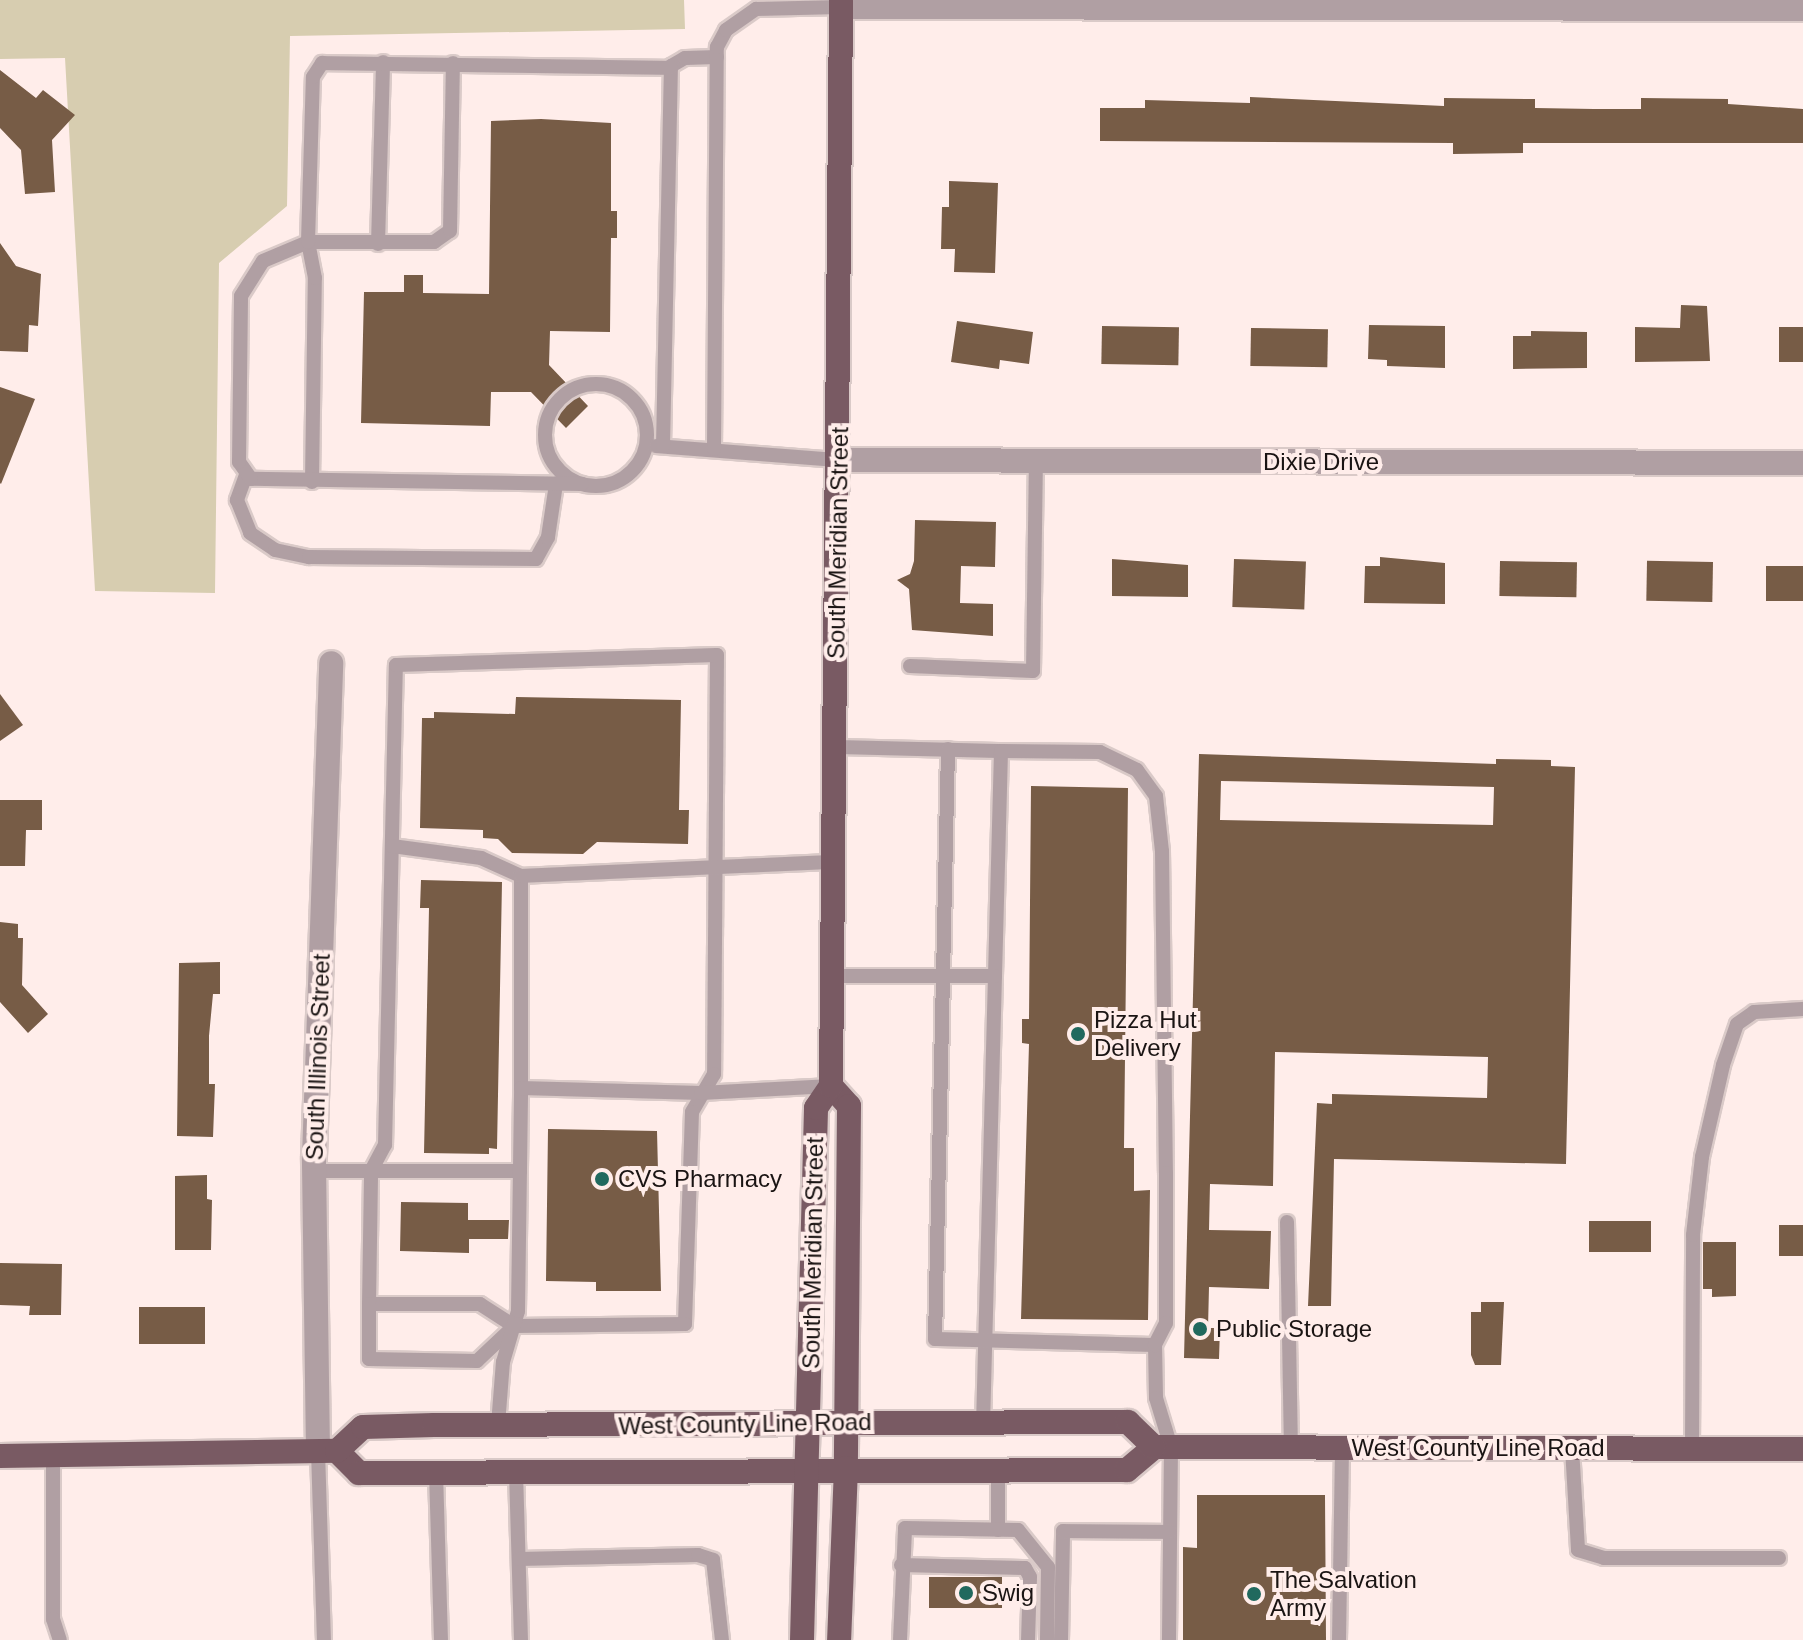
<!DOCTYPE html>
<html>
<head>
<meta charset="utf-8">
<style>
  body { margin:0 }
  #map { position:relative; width:1803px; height:1640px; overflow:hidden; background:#ffedea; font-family:Helvetica,sans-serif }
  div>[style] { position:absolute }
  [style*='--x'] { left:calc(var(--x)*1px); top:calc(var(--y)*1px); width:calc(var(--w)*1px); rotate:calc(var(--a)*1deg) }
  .green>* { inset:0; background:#d7cdb0 }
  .building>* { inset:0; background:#775c46; transform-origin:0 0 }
  .roads { filter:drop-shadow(2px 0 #dacac8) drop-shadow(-2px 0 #dacac8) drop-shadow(0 2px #dacac8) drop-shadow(0 -2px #dacac8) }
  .lane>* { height:14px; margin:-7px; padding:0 7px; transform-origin:7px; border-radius:7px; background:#b09fa3 }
  .lane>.ring { margin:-7px; padding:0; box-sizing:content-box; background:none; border:14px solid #b09fa3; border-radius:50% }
  .street>* { height:24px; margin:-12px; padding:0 12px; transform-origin:12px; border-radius:12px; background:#b09fa3 }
  .primary>* { height:24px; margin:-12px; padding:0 12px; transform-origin:12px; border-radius:12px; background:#795a63 }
  .dots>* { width:22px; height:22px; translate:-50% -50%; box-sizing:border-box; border:4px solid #ffedea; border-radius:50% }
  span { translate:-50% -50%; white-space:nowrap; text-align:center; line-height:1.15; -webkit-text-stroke:8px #ffedea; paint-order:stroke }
  .street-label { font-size:24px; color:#1a1413 }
  .poi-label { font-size:24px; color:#1a1413 }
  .left { translate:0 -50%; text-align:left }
</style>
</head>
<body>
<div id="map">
  <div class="green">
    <div style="clip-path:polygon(0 0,684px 0,685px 29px,290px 36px,287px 206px,219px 263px,215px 593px,95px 591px,65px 58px,0 59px)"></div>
  </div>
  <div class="building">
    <div style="clip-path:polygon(0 70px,36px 98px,43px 90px,75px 115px,52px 140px,55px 192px,25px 194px,21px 150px,0 128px)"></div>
    <div style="clip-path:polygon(1250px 97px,1444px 106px,1444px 98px,1535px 99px,1535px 108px,1594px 109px,1641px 109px,1641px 98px,1728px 99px,1728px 104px,1803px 109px,1803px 143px,1523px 143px,1523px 153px,1453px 154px,1453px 143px,1100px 141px,1100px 108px,1145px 108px,1145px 100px,1250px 103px)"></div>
    <div style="clip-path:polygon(541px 119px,611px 123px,611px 211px,617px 211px,617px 238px,611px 238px,610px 332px,550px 331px,549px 365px,588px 406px,566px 428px,531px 392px,491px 392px,490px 426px,361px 423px,364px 292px,404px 292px,404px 275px,423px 275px,423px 293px,489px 294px,491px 121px)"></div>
    <div style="clip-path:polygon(949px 181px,998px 183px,995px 273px,954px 272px,955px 249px,941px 249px,942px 207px,949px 207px)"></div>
    <div style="clip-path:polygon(0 243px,16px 266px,41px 274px,38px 326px,29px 325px,28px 352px,0 351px)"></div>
    <div style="clip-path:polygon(1681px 305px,1707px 306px,1710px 361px,1635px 362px,1635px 327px,1680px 328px)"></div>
    <div style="clip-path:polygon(957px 321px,1033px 332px,1029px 364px,1000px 360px,999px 369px,951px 362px)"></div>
    <div style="clip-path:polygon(1369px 325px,1445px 326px,1445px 368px,1387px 366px,1387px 360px,1368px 359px)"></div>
    <div style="left:1102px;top:326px;width:77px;height:38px;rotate:1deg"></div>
    <div style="left:1779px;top:327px;width:24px;height:35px"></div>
    <div style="left:1251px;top:328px;width:77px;height:38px;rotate:1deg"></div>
    <div style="clip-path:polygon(1531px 331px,1587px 332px,1587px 368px,1513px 369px,1513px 336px,1531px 336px)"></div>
    <div style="clip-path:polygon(0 387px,35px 399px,1px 484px,0 483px)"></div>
    <div style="clip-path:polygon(915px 520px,996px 522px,995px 567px,961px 566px,960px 603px,993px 604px,993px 636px,912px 630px,909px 589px,897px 580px,910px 574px,914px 561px)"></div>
    <div style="clip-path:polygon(1380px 557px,1445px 563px,1445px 604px,1364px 603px,1365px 566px,1380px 566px)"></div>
    <div style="clip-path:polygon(1112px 559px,1188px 565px,1188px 597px,1112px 596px)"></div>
    <div style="left:1234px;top:559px;width:72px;height:48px;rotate:2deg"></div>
    <div style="left:1500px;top:561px;width:77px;height:35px;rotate:1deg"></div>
    <div style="left:1713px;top:562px;width:40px;height:66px;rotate:91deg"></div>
    <div style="left:1766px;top:566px;width:37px;height:35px"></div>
    <div style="clip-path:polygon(0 694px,23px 725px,0 741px)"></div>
    <div style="clip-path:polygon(516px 697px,681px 700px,679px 810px,689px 810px,688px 844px,597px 842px,583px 854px,512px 853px,498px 839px,483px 838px,483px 830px,420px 828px,422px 718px,434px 718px,434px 712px,515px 714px)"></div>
    <div style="clip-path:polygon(evenodd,1199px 754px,1496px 764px,1496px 759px,1551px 760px,1551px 766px,1575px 767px,1566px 1164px,1334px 1159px,1331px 1306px,1308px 1306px,1317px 1103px,1332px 1104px,1332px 1094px,1487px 1098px,1488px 1057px,1275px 1052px,1273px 1186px,1210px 1184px,1209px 1230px,1271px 1231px,1269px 1289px,1209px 1287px,1208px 1328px,1220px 1328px,1219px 1359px,1184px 1358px,1199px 754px,1221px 781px,1494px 787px,1493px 825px,1220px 820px,1221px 781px)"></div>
    <div style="clip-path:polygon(1031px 786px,1128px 788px,1124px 1148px,1134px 1148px,1134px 1191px,1150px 1190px,1148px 1320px,1021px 1319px,1029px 1044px,1022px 1043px,1022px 1019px,1029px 1019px)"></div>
    <div style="clip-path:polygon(0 800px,42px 800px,42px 830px,26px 830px,25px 866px,0 866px)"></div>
    <div style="clip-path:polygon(421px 880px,502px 882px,497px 1149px,489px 1148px,489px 1154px,424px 1153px,429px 908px,420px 908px)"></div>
    <div style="clip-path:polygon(0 922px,18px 924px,18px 938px,23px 938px,22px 985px,48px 1014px,28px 1033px,0 1002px)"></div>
    <div style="clip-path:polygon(220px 962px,220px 994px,213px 994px,209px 1036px,209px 1084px,215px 1084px,213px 1137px,177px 1136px,179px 963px)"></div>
    <div style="clip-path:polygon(548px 1129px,657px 1131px,661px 1291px,596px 1291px,596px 1282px,546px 1281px)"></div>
    <div style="clip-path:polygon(207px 1175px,207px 1199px,212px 1200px,211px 1250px,175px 1250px,175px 1176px)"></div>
    <div style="clip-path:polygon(401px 1202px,468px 1203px,468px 1220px,509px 1220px,508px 1239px,469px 1239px,469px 1253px,400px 1251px)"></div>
    <div style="left:1651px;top:1221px;width:31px;height:62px;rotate:90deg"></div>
    <div style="left:1779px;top:1225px;width:24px;height:31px"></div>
    <div style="clip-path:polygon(1703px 1242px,1736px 1242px,1736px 1296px,1712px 1297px,1712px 1289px,1703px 1289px)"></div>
    <div style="clip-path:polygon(0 1263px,62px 1264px,61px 1315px,29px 1315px,30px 1306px,0 1305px)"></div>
    <div style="clip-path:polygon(1481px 1302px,1504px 1302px,1501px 1365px,1475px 1365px,1471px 1355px,1471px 1312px,1481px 1312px)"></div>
    <div style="left:139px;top:1307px;width:66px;height:37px"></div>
    <div style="clip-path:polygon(1197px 1495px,1325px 1495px,1326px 1640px,1183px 1640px,1183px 1547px,1197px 1548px)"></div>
    <div style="left:929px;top:1577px;width:73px;height:31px"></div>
  </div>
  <div class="roads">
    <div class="lane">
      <div style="--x:378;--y:244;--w:182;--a:-88.4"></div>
      <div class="ring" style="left:545px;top:384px;width:88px;height:88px"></div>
      <div style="--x:656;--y:446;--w:184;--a:4.4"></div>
      <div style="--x:663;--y:446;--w:380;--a:-88.8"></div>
      <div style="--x:671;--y:66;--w:16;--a:-30"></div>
      <div style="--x:685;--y:58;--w:32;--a:-2"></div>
      <div style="--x:714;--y:449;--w:402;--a:-89.6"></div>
      <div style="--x:717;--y:47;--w:19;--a:-62"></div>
      <div style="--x:726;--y:30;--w:37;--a:-35"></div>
      <div style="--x:756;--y:9;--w:85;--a:-1.3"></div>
      <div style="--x:246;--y:475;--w:27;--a:110"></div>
      <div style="--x:237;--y:500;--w:35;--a:68"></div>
      <div style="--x:250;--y:533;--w:30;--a:34"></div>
      <div style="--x:275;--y:550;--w:35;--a:12"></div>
      <div style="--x:309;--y:557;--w:227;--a:0.5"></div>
      <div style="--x:536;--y:559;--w:25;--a:-61"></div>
      <div style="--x:548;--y:537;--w:54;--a:-81.4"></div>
      <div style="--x:312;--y:482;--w:204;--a:-89.2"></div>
      <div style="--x:315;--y:278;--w:37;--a:-101"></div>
      <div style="--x:308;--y:242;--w:126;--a:0"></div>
      <div style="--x:434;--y:242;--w:19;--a:-35"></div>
      <div style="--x:450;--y:231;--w:168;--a:-89"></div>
      <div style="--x:582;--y:484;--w:331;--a:-179.1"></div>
      <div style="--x:251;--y:479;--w:21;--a:-125"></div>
      <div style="--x:239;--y:462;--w:166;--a:-89.3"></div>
      <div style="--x:241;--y:296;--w:41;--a:-57.8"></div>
      <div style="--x:263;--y:261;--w:49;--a:-22.9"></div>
      <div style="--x:308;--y:242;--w:165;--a:-88.3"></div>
      <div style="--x:313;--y:77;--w:17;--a:-57"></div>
      <div style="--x:322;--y:63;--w:349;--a:0.8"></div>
      <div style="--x:717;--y:655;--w:419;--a:90.4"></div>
      <div style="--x:714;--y:1074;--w:44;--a:120.1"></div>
      <div style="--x:692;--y:1112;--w:212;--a:91.9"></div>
      <div style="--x:685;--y:1324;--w:171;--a:179.3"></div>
      <div style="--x:514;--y:1326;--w:40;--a:-147.1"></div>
      <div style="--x:480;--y:1304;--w:111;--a:180"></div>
      <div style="--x:369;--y:1304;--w:133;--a:-89.1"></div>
      <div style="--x:371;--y:1171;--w:30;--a:-62"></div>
      <div style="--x:385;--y:1145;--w:480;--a:-88.7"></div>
      <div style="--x:396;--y:665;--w:321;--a:-1.8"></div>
      <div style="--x:910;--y:666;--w:123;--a:2.3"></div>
      <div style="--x:1033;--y:671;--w:211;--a:-89.2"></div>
      <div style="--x:835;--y:747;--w:166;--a:1.4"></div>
      <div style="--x:1001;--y:751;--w:672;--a:91.53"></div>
      <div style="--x:948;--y:749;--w:590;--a:91.26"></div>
      <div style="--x:935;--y:1339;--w:220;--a:1.6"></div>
      <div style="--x:1155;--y:1345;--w:53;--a:88.9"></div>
      <div style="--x:1156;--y:1398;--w:51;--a:73"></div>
      <div style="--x:1171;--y:1447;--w:193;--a:90.6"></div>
      <div style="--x:1001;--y:751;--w:99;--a:0.6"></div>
      <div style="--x:1100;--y:752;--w:41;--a:25.9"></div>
      <div style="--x:1137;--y:770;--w:32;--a:54"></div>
      <div style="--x:1156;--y:796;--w:55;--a:83.8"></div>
      <div style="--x:1162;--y:851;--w:322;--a:89.3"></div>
      <div style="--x:1166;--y:1173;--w:150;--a:90"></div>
      <div style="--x:1166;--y:1323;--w:25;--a:117"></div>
      <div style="--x:392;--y:846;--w:90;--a:7.7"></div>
      <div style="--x:481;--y:858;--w:44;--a:24.2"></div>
      <div style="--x:832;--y:976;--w:163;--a:0"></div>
      <div style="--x:521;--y:1088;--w:212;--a:-90"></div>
      <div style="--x:521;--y:876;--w:313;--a:-2.6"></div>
      <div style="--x:314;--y:1171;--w:206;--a:0"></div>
      <div style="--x:1287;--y:1222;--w:225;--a:89"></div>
      <div style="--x:369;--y:1304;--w:55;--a:90"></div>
      <div style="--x:369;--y:1359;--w:108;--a:1.1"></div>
      <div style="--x:477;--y:1361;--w:47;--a:-43.3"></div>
      <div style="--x:498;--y:1425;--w:63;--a:-85.5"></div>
      <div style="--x:503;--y:1362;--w:53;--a:-73.6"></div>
      <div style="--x:518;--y:1311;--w:223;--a:-89.2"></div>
      <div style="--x:521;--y:1088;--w:180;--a:1.6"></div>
      <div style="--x:701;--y:1093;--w:130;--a:-3.1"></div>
      <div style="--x:1572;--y:1448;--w:102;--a:86.6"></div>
      <div style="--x:1578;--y:1550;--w:27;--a:17"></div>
      <div style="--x:1604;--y:1558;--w:175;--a:0"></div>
      <div style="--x:1692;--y:1448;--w:213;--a:-89.7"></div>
      <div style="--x:1693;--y:1235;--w:79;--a:-83.4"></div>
      <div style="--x:1702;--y:1157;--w:94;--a:-77.1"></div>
      <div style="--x:1723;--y:1065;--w:43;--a:-71.1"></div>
      <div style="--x:1737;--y:1024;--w:21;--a:-35"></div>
      <div style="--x:1754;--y:1012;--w:49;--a:-3.5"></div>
      <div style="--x:318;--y:1451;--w:189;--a:88.2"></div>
      <div style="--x:53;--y:1457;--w:162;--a:90"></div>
      <div style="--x:53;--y:1619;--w:22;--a:72"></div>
      <div style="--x:436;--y:1472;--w:168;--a:88.3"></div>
      <div style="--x:516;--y:1472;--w:168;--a:88.3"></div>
      <div style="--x:998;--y:1530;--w:59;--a:-90"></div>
      <div style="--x:519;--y:1559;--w:179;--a:-1.3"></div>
      <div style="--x:698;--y:1555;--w:16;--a:18"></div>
      <div style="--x:713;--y:1560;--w:81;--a:83.6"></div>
      <div style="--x:901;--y:1565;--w:124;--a:1.4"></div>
      <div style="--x:1025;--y:1568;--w:10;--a:61"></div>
      <div style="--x:1030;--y:1577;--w:63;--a:91.8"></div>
      <div style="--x:900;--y:1640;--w:112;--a:-87.4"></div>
      <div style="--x:905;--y:1528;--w:113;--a:1"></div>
      <div style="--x:1018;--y:1530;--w:48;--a:51"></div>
      <div style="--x:1048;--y:1567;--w:73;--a:90.8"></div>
      <div style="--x:1061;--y:1640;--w:109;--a:-88.9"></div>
      <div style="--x:1063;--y:1531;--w:107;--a:0.5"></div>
      <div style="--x:1339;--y:1640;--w:192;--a:-89.1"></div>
    </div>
    <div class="street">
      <div style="--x:841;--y:7;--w:962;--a:0.12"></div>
      <div style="--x:839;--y:460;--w:964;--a:0.18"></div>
      <div style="--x:318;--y:1451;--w:294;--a:-90.8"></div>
      <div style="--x:314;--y:1157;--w:494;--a:-88"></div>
    </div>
    <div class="primary">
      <div style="--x:831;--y:1086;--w:27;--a:48"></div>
      <div style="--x:849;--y:1106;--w:362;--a:90.5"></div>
      <div style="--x:846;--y:1468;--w:172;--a:92.3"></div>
      <div style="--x:337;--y:1451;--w:31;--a:45"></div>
      <div style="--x:359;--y:1473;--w:768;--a:-0.22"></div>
      <div style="--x:1127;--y:1470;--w:35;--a:-40"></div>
      <div style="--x:1154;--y:1447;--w:649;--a:0.18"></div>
      <div style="--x:0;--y:1456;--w:337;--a:-0.9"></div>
      <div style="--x:337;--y:1451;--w:35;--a:-43"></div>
      <div style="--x:363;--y:1427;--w:71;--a:-1.6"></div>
      <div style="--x:434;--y:1425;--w:694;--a:-0.25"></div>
      <div style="--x:1128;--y:1422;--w:36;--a:44"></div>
      <div style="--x:802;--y:1640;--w:532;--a:-88.49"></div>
      <div style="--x:816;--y:1108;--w:27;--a:-56"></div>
      <div style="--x:831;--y:1086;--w:1086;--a:-89.47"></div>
    </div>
  </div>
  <div class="dots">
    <div style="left:1078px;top:1034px;background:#21695e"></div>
    <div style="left:602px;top:1179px;background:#21695e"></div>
    <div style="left:1200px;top:1329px;background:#21695e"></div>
    <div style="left:966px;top:1593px;background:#21695e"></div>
    <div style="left:1254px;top:1594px;background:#21695e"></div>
  </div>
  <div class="street-label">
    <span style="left:1321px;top:462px">Dixie Drive</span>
    <span style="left:838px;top:543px;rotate:-89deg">South Meridian Street</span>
    <span style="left:318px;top:1057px;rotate:-88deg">South Illinois Street</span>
    <span style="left:813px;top:1253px;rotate:-89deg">South Meridian Street</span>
    <span style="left:745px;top:1424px;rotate:-1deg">West County Line Road</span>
    <span style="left:1478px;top:1448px">West County Line Road</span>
  </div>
  <div class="poi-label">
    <span class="left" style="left:1094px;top:1034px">Pizza Hut<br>Delivery</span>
    <span class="left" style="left:618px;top:1179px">CVS Pharmacy</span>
    <span class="left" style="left:1216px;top:1329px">Public Storage</span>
    <span class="left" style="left:1270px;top:1594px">The Salvation<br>Army</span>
    <span class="left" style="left:982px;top:1593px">Swig</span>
  </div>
</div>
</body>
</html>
